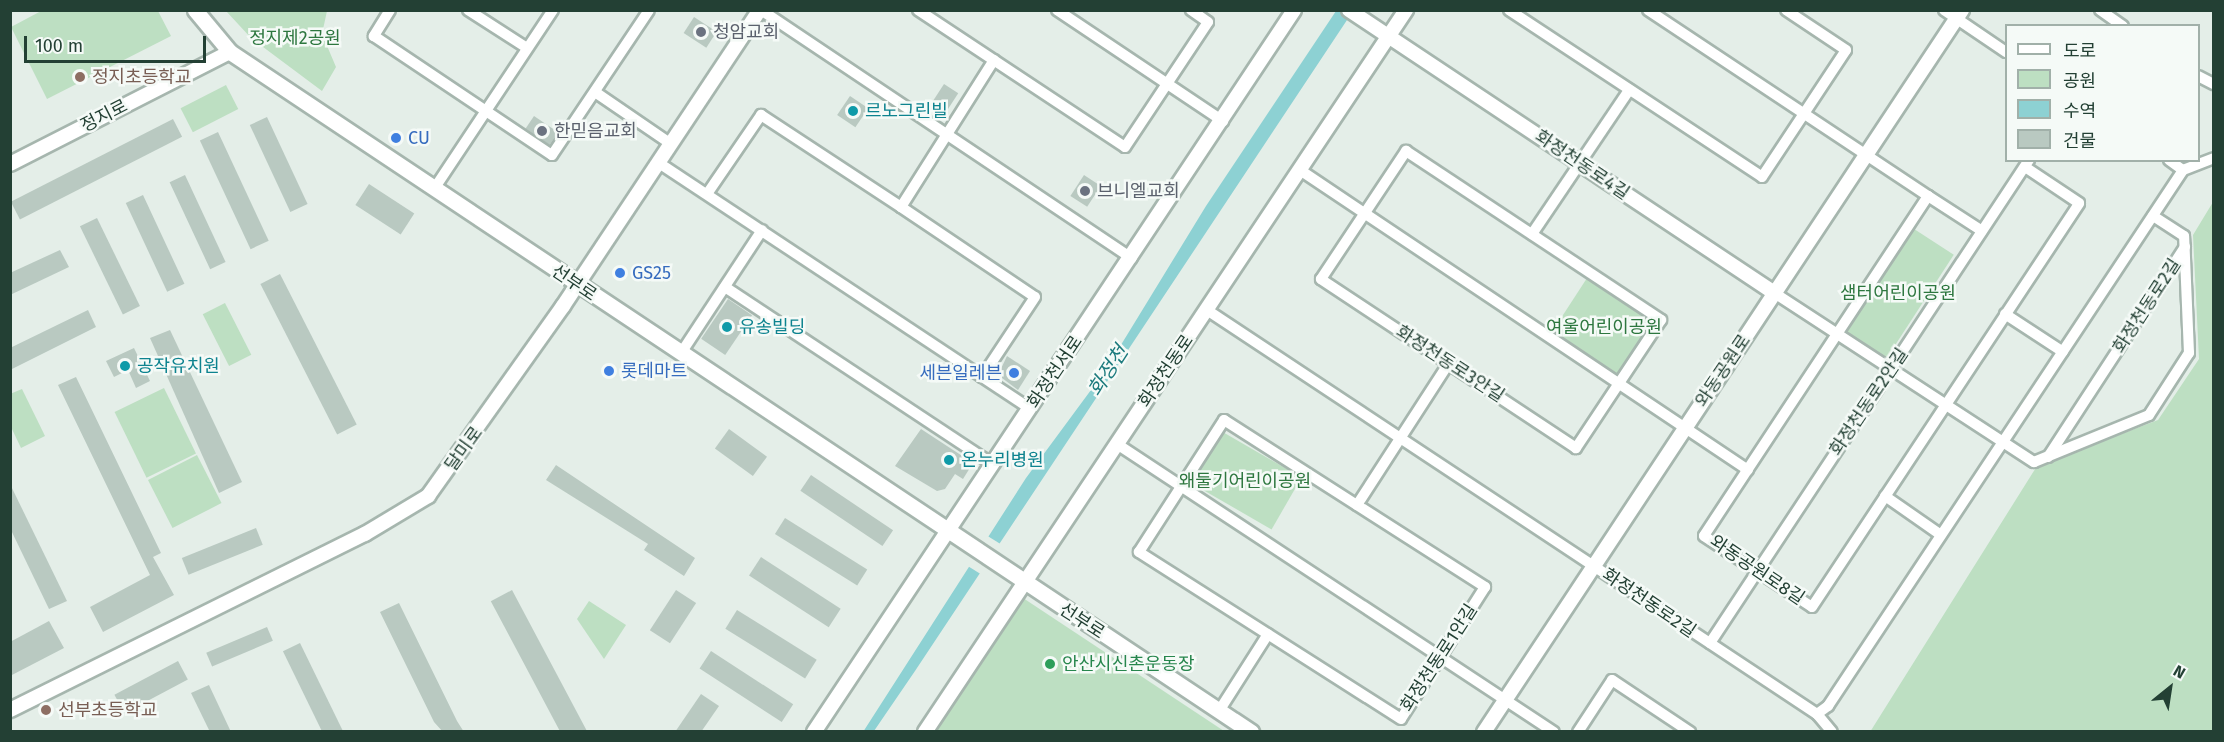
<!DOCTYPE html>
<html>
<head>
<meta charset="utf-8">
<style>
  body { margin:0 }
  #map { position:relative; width:2224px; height:742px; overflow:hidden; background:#e4eee8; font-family:"Fira Sans","Noto Sans KR",sans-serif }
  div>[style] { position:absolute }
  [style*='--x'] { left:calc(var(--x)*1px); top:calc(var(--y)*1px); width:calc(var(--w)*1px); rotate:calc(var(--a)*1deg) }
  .green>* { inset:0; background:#bddfc2; transform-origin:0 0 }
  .water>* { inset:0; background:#8dd1d3 }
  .pier>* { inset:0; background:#e4eee8; transform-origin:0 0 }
  .building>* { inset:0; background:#b9c9c1; transform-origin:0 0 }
  .roads { filter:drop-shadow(2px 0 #a6b6ae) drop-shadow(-2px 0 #a6b6ae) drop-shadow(0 2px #a6b6ae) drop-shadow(0 -2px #a6b6ae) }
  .minor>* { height:10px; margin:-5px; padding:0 5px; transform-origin:5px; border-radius:5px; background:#fff }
  .tertiary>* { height:14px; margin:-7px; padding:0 7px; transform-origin:7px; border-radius:7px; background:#fff }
  .secondary>* { height:15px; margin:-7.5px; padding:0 7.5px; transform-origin:7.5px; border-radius:7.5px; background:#fff }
  .dots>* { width:16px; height:16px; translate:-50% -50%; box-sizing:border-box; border:3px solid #f5faf7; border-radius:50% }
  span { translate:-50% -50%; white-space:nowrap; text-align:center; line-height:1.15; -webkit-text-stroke:5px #f5faf7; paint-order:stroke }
  .worship-label { font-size:18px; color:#5b616d }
  .left { translate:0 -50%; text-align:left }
  .park-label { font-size:18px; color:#2d773f }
  .education-label { font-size:18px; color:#785e54 }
  .culture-label { font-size:18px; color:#0d838f }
  .street-label { font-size:18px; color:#234034 }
  .shop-label { font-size:18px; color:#366cbe }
  .right { translate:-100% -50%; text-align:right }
  .leisure-label { font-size:18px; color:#27864d }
  .water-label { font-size:20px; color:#1c7a7d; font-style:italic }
  .frame { position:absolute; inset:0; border:12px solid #234034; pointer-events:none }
  .legend { position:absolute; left:2005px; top:24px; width:195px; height:138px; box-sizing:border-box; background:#f5faf7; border:2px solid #a1b0a9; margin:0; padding:8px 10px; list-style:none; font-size:18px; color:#234034 }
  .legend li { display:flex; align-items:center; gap:12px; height:30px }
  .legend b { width:30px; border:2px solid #a1b0a9 }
  .north { position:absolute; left:2140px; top:658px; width:60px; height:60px; -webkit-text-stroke:4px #f5faf7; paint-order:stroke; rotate:30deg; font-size:16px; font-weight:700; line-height:24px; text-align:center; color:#234034 }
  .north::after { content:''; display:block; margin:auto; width:21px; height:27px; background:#234034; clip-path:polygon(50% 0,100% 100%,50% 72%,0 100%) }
  .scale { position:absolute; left:24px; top:36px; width:182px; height:27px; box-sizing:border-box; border:3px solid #234034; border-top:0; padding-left:8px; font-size:18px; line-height:21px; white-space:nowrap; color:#234034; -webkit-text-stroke:4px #f5faf7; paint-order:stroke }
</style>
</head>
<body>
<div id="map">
  <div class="green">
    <div style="clip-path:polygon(43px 10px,158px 11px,171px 36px,47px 99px,11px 27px)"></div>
    <div style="clip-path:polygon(226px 11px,327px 11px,322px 34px,336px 67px,322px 91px,251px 38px)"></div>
    <div style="left:226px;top:85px;width:27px;height:51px;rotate:63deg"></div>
    <div style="clip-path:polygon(2213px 202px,2213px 731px,1870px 732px,2037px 466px,2158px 420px,2199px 359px,2193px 235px)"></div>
    <div style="left:1911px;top:227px;width:51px;height:126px;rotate:33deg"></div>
    <div style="left:1589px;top:275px;width:82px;height:71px;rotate:33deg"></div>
    <div style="left:225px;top:303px;width:58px;height:25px;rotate:63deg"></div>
    <div style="left:164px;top:388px;width:73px;height:55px;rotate:64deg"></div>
    <div style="clip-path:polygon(22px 389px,45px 436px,21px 448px,11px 427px,10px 394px)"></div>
    <div style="left:1221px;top:431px;width:93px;height:60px;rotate:30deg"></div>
    <div style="left:197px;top:455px;width:54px;height:55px;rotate:63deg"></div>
    <div style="clip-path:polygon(1020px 596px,1224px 731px,929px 732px)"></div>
    <div style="clip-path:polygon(589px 601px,626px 625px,604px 659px,577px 619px)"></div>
  </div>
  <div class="water">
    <div style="clip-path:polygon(1336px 11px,1353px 11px,915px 671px,874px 731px,863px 732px,1026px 478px,1105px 371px,1206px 206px)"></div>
  </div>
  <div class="pier">
    <div style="left:986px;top:535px;width:19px;height:36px;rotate:32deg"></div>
  </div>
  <div class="building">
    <div style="left:694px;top:17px;width:27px;height:19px;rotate:33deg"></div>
    <div style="left:944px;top:84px;width:17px;height:23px;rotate:33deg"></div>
    <div style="left:850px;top:96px;width:22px;height:23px;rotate:34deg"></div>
    <div style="left:534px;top:116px;width:29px;height:15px;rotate:34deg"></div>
    <div style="left:267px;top:117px;width:96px;height:19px;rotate:65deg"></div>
    <div style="left:173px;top:119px;width:20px;height:182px;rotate:63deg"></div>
    <div style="left:218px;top:132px;width:120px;height:20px;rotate:65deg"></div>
    <div style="left:185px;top:175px;width:96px;height:17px;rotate:65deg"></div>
    <div style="left:1084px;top:175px;width:20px;height:25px;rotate:33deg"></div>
    <div style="left:369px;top:184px;width:54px;height:25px;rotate:33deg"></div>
    <div style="left:143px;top:195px;width:98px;height:19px;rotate:65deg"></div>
    <div style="left:97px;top:218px;width:98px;height:19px;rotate:64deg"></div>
    <div style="clip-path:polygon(60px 250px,69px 267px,10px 295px,10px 273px)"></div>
    <div style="left:280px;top:274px;width:169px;height:22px;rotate:63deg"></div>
    <div style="left:728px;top:299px;width:29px;height:48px;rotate:34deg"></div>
    <div style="clip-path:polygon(88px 310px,96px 327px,10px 370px,10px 348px)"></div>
    <div style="clip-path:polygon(170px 330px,242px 482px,219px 493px,150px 338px)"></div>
    <div style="clip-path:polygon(134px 348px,150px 381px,136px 388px,128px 370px,114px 377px,106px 361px)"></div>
    <div style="clip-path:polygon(1007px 356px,1030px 371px,1018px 390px,998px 375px)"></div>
    <div style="clip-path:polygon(76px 377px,161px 553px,153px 557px,174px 595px,103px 632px,90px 607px,150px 575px,58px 385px)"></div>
    <div style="left:729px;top:429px;width:47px;height:24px;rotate:36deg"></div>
    <div style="clip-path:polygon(921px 429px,973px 463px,963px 479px,955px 474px,945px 489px,937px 491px,895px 466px)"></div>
    <div style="clip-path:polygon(556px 465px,695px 558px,684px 576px,644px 550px,648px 544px,546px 480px)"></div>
    <div style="left:811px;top:475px;width:99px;height:19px;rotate:34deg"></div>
    <div style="clip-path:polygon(10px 484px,67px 601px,49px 609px,10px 528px)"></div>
    <div style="left:785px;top:518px;width:97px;height:19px;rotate:32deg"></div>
    <div style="left:256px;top:528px;width:18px;height:80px;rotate:68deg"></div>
    <div style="left:761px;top:557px;width:95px;height:22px;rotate:33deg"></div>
    <div style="left:512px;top:590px;width:161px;height:24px;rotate:62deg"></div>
    <div style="left:676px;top:590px;width:24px;height:48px;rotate:33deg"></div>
    <div style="clip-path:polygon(399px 603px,457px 721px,464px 732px,443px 732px,434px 722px,380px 612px)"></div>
    <div style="left:737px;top:610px;width:94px;height:22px;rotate:32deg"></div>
    <div style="clip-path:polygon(49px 621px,64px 648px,10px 676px,10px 642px)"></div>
    <div style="left:267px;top:627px;width:15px;height:66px;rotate:67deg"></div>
    <div style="left:300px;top:643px;width:99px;height:19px;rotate:64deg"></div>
    <div style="left:711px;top:651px;width:98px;height:21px;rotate:33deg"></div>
    <div style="left:178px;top:661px;width:21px;height:72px;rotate:62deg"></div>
    <div style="clip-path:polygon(209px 685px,231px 732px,210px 732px,191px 693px)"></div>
    <div style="clip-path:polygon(701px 694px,719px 706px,701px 732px,675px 732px)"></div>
  </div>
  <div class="roads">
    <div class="minor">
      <div style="--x:390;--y:10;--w:31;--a:122"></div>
      <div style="--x:374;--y:36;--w:214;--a:33.8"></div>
      <div style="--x:552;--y:155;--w:174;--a:-56.2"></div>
      <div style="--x:468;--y:10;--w:70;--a:32.8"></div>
      <div style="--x:761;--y:10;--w:446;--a:33.8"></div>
      <div style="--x:918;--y:10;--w:248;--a:33.5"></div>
      <div style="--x:1125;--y:147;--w:150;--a:-56.4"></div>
      <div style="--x:1208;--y:22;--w:21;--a:-145"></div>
      <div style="--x:1057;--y:10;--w:200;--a:33.8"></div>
      <div style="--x:1509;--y:10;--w:303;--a:33.4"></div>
      <div style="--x:1762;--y:177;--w:152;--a:-56.5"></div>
      <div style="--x:1846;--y:50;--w:72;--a:-146.3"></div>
      <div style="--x:1648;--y:10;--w:336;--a:33.6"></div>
      <div style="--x:1928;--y:196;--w:407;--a:123.4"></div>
      <div style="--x:1704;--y:536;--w:129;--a:33.3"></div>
      <div style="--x:1812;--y:607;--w:484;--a:-56.5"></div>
      <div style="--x:2079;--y:203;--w:65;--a:-146.3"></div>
      <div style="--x:1944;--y:10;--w:75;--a:34.1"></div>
      <div style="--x:2100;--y:10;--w:28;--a:35"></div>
      <div style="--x:2198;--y:76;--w:18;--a:27"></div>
      <div style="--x:595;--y:92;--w:92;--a:34.4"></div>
      <div style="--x:1406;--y:151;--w:306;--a:33.5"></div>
      <div style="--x:1661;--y:320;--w:154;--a:123.6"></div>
      <div style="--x:1576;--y:448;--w:306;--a:-146.5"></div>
      <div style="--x:1321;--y:279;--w:154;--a:-56.4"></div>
      <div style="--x:2169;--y:160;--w:17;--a:36"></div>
      <div style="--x:659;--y:163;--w:445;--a:33.5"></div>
      <div style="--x:1300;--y:170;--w:539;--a:33.81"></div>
      <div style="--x:2183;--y:170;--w:33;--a:-21"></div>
      <div style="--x:434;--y:189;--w:215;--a:-56.4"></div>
      <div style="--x:707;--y:194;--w:96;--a:-55.6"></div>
      <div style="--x:761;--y:115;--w:168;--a:33.3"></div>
      <div style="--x:901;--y:207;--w:161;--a:33.9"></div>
      <div style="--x:1035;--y:297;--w:96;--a:123.5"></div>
      <div style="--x:1928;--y:196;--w:64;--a:32.9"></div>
      <div style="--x:901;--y:207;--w:174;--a:-57.7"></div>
      <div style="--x:1532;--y:234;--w:174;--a:-56"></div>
      <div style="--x:725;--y:287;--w:319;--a:33.5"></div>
      <div style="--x:1776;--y:294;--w:308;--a:33.1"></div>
      <div style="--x:2034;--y:462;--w:124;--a:-22.2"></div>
      <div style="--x:2149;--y:415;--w:74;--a:-57.2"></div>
      <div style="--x:2189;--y:353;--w:117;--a:-92.4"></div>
      <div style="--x:2184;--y:236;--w:37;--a:-147"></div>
      <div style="--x:1207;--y:310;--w:732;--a:33.52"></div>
      <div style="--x:1817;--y:714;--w:14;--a:-36"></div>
      <div style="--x:1828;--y:706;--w:643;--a:-56.48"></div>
      <div style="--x:2005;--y:314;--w:69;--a:33.2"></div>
      <div style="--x:681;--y:353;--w:147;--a:-56.6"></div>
      <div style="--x:1224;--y:420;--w:310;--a:32.6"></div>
      <div style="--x:1485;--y:587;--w:156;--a:122.5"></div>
      <div style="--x:1401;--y:719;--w:311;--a:-147.5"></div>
      <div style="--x:1139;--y:552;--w:157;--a:-57.2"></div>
      <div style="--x:1117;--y:444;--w:523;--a:33.39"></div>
      <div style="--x:2048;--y:457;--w:251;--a:-56.9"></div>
      <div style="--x:1885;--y:496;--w:68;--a:34.9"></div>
      <div style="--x:1357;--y:505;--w:169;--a:-57.1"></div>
      <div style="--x:1710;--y:643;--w:579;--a:-56.56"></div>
      <div style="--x:1219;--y:711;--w:91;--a:-57.5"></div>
      <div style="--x:1817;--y:714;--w:23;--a:50"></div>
      <div style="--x:1578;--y:732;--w:62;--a:-56.8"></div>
      <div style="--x:1612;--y:680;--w:94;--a:33.7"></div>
    </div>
    <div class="tertiary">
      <div style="--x:1349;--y:10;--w:513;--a:33.63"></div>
      <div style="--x:10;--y:164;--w:247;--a:-27"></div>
      <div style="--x:10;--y:710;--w:396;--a:-26.4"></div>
      <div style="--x:365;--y:534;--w:74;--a:-31.1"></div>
      <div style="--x:428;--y:496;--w:233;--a:-54.6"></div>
      <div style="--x:563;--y:306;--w:356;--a:-56.4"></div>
      <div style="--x:814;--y:732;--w:867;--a:-56.38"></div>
      <div style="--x:925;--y:732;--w:868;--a:-56.33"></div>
      <div style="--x:1484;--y:732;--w:866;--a:-56.49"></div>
    </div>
    <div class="secondary">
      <div style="--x:195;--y:10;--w:55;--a:50.2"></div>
      <div style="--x:230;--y:52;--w:1227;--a:33.66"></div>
    </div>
  </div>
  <div class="dots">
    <div style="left:701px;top:32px;background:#6b7280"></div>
    <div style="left:80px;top:77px;background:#8d6e63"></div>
    <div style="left:853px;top:111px;background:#0f9aa8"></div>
    <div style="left:542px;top:131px;background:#6b7280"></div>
    <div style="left:396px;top:138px;background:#3f7fe0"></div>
    <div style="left:1085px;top:191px;background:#6b7280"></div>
    <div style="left:620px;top:273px;background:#3f7fe0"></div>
    <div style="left:727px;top:327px;background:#0f9aa8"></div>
    <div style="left:125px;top:366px;background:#0f9aa8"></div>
    <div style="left:609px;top:371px;background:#3f7fe0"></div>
    <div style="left:1014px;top:373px;background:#3f7fe0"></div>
    <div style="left:949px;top:460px;background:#0f9aa8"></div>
    <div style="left:1050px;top:664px;background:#2e9e5b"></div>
    <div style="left:46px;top:710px;background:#8d6e63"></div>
  </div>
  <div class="worship-label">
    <span class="left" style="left:713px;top:32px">청암교회</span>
    <span class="left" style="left:554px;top:131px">한믿음교회</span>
    <span class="left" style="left:1097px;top:191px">브니엘교회</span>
  </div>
  <div class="park-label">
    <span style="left:295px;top:38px">정지제2공원</span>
    <span style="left:1898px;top:293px">샘터어린이공원</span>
    <span style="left:1604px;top:327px">여울어린이공원</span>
    <span style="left:1245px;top:481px">왜둘기어린이공원</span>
  </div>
  <div class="education-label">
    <span class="left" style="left:92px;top:77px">정지초등학교</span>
    <span class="left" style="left:58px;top:710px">선부초등학교</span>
  </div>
  <div class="culture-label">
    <span class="left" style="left:865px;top:111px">르노그린빌</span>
    <span class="left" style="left:739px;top:327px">유송빌딩</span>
    <span class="left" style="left:137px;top:366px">공작유치원</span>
    <span class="left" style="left:961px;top:460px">온누리병원</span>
  </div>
  <div class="street-label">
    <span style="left:104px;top:116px;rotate:-27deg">정지로</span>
    <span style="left:1582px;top:165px;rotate:34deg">화정천동로4길</span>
    <span style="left:574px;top:283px;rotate:34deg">선부로</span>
    <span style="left:2147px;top:306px;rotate:-57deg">화정천동로2길</span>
    <span style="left:1450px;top:364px;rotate:33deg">화정천동로3안길</span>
    <span style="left:1166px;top:371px;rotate:-56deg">화정천동로</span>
    <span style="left:1723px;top:371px;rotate:-56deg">와동공원로</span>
    <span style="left:1055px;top:372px;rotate:-56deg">화정천서로</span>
    <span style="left:1869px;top:402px;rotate:-56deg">화정천동로2안길</span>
    <span style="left:464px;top:449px;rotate:-54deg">달미로</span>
    <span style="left:1757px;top:570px;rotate:34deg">와동공원로8길</span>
    <span style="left:1649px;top:603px;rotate:34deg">화정천동로2길</span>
    <span style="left:1082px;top:621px;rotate:33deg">선부로</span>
    <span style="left:1439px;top:658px;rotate:-57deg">화정천동로1안길</span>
  </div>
  <div class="shop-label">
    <span class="left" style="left:408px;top:138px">CU</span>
    <span class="left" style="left:632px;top:273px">GS25</span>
    <span class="left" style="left:621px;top:371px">롯데마트</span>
    <span class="right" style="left:1002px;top:373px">세븐일레븐</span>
  </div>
  <div class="leisure-label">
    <span class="left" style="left:1062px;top:664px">안산시신촌운동장</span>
  </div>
  <div class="water-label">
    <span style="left:1108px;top:371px;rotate:-57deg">화정천</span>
  </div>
  <div class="frame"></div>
  <ul class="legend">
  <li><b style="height:8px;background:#fff"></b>도로</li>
  <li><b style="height:16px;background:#bddfc2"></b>공원</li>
  <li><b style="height:16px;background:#8dd1d3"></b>수역</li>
  <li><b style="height:16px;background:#b9c9c1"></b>건물</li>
  </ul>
  <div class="north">N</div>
  <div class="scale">100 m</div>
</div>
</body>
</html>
